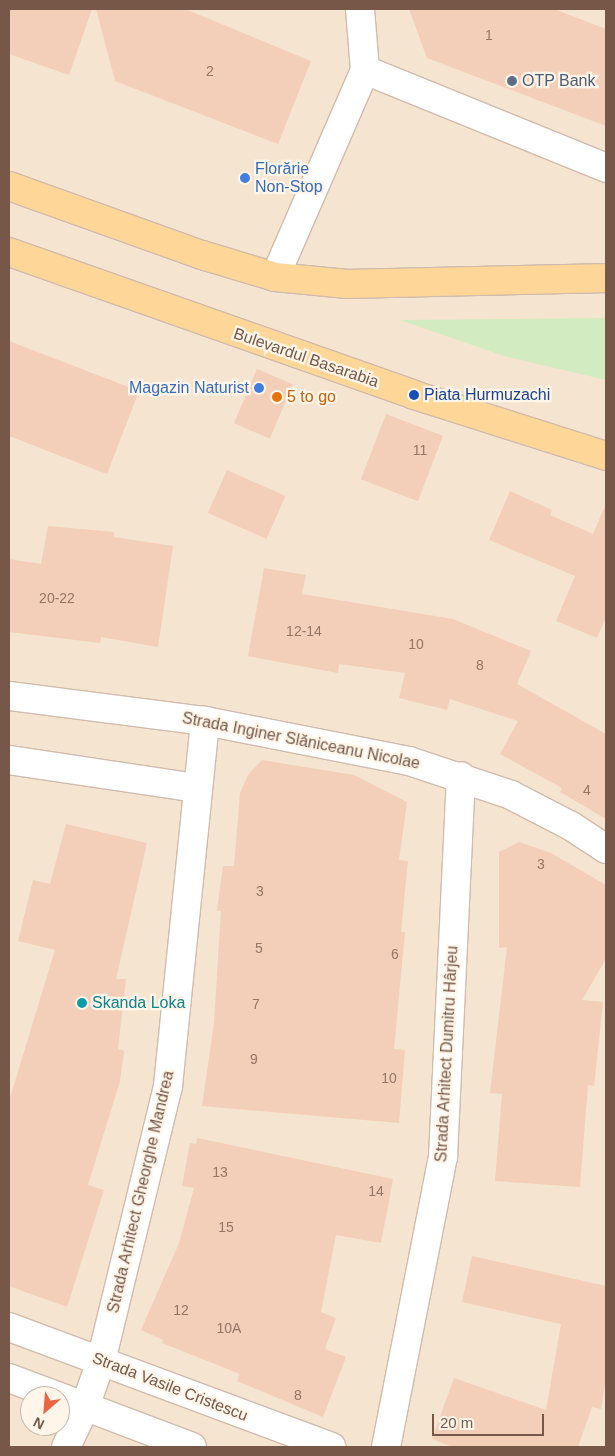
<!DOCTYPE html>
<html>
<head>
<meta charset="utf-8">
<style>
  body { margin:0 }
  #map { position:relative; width:615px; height:1456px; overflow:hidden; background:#fdf2e2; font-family:Arial,sans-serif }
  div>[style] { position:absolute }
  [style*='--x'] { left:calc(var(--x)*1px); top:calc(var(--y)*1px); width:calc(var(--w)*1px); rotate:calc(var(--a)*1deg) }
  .residential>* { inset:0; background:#f5e4d0 }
  .green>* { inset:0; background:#d2ebc0 }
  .building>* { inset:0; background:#f3cfb9; transform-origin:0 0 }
  .roads { filter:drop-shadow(1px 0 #d1bbac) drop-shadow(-1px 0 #d1bbac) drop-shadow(0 1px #d1bbac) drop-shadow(0 -1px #d1bbac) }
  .minor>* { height:28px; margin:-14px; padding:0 14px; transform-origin:14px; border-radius:14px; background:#fff }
  .major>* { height:28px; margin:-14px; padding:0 14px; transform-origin:14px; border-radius:14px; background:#fed798 }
  .dots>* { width:14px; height:14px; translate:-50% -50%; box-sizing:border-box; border:2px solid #fff6e9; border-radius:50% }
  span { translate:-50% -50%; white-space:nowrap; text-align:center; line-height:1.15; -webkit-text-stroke:4.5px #fff6e9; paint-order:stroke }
  .number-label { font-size:14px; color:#957564 }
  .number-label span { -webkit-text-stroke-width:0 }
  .service-label { font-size:16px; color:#4e5e75 }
  .left { translate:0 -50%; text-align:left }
  .shop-label { font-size:16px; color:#366cbe }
  .right { translate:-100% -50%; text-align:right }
  .street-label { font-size:16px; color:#765748 }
  .transit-label { font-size:16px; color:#164399 }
  .food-label { font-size:16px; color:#c56008 }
  .culture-label { font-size:16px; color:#0d838f }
  .frame { position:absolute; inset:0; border:10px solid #765748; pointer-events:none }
  .north { position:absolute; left:20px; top:1386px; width:50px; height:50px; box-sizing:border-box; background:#fff6e9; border:1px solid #c8b6a9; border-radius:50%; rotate:207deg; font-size:14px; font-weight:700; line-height:20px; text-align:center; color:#765748 }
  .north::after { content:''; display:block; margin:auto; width:18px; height:22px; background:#ec6643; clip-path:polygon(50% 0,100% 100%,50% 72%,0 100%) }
  .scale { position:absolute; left:432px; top:1414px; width:112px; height:22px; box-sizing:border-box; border:2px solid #765748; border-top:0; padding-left:6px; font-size:15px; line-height:18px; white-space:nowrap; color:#765748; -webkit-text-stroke:4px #fff6e9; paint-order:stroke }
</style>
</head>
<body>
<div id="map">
  <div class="residential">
    <div style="clip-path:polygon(evenodd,9px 9px,606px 9px,606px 1447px,9px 1447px,9px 9px,30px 1396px,60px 1396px,60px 1426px,30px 1426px,30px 1396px)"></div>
  </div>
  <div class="green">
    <div style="clip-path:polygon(606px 318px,606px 380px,504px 356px,400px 320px)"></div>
  </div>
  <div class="building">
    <div style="clip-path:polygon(9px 9px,92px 9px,69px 75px,9px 54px)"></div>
    <div style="clip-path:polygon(96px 9px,185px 9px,311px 61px,278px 144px,115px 81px)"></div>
    <div style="clip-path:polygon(409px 9px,554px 9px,606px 29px,606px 126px,427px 58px)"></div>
    <div style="clip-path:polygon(9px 341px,139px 391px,107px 474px,9px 436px)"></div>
    <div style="left:257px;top:369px;width:39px;height:59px;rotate:23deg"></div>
    <div style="left:386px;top:414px;width:61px;height:70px;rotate:21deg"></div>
    <div style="left:227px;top:470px;width:64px;height:47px;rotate:24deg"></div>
    <div style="clip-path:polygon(510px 491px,552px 510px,550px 515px,593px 534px,606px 504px,606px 617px,597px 638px,556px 621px,575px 576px,489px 540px)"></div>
    <div style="clip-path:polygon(48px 526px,114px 532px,114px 537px,173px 546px,158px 647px,101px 637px,100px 643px,9px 632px,9px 559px,41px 564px)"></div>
    <div style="clip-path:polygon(264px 568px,306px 575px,302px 594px,453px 619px,531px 651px,517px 684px,606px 734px,606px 819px,560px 792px,562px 788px,500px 754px,518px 721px,450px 699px,447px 710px,399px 698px,405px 673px,339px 664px,338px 673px,248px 656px)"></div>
    <div style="clip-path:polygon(262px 760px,354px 775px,407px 802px,399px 860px,408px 861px,401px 932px,405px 932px,394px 1049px,405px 1050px,399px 1123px,202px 1106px,214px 1023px,221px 911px,217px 911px,223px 866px,234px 866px,240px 793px,248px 775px)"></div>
    <div style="clip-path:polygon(66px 824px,147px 843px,116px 979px,126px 979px,118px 1049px,124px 1051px,120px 1081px,88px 1185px,104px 1190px,67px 1307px,9px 1286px,9px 1101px,55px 950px,18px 941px,33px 880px,50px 884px)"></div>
    <div style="clip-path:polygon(519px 842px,551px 853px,606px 885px,606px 959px,582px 1000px,603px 1002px,594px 1086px,588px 1085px,580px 1187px,495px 1181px,502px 1094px,490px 1093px,507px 947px,499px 948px,499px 852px)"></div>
    <div style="clip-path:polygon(197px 1138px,393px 1179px,381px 1243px,336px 1235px,321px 1312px,336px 1318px,325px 1349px,346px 1357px,323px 1417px,237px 1381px,240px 1374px,162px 1343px,163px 1340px,141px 1330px,179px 1243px,194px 1188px,182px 1186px,190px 1143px,196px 1144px)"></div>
    <div style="clip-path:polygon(472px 1256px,606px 1286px,606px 1378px,601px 1409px,592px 1407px,578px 1447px,453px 1447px,432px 1439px,454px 1378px,546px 1410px,561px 1324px,462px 1302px)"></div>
  </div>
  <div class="roads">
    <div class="minor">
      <div style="--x:365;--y:70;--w:260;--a:22.1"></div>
      <div style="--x:275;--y:277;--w:226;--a:-66.5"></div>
      <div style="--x:365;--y:70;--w:61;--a:-94.7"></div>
      <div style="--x:9;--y:696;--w:198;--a:7.3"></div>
      <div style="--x:205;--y:721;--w:208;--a:11.1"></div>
      <div style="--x:409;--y:761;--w:108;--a:18.4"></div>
      <div style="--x:511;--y:795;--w:68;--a:27.3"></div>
      <div style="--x:571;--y:826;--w:42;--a:33.3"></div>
      <div style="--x:9;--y:760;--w:189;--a:8.5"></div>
      <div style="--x:9;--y:1327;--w:344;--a:20.4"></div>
      <div style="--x:9;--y:1378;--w:51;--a:20.6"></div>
      <div style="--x:60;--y:1397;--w:141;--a:20.7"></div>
      <div style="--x:66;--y:1447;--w:44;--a:-64.6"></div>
      <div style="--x:85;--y:1407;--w:49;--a:-70.8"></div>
      <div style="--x:101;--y:1361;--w:283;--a:-76.3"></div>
      <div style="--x:168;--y:1086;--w:367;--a:-84.2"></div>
      <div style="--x:386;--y:1447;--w:296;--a:-78.9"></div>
      <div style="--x:443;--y:1157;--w:381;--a:-87.3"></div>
    </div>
    <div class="major">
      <div style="--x:9;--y:186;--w:205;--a:19.7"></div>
      <div style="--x:202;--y:255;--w:76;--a:16.8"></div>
      <div style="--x:275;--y:277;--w:73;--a:5.5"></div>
      <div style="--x:348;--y:284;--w:258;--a:-1.3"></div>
      <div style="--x:9;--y:252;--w:430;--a:19.4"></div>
      <div style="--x:414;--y:395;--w:201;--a:17.6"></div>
    </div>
  </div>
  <div class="dots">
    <div style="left:512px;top:81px;background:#5c6f8a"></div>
    <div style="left:245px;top:178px;background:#3f7fe0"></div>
    <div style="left:259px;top:388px;background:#3f7fe0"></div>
    <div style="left:414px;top:395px;background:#1a4fb4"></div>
    <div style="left:277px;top:397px;background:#e8710a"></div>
    <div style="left:82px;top:1003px;background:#0f9aa8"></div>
  </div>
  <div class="number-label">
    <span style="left:489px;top:35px">1</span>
    <span style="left:210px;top:71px">2</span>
    <span style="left:420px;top:450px">11</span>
    <span style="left:57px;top:598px">20-22</span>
    <span style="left:304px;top:631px">12-14</span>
    <span style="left:416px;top:644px">10</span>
    <span style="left:480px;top:665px">8</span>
    <span style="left:587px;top:790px">4</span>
    <span style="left:541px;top:864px">3</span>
    <span style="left:260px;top:891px">3</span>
    <span style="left:259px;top:948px">5</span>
    <span style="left:395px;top:954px">6</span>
    <span style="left:256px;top:1004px">7</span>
    <span style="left:254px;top:1059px">9</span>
    <span style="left:389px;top:1078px">10</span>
    <span style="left:220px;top:1172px">13</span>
    <span style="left:376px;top:1191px">14</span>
    <span style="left:226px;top:1227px">15</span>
    <span style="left:181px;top:1310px">12</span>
    <span style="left:229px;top:1328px">10A</span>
    <span style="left:298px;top:1395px">8</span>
  </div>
  <div class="service-label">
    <span class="left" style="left:522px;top:81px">OTP Bank</span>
  </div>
  <div class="shop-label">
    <span class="left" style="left:255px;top:178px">Florărie<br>Non-Stop</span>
    <span class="right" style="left:249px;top:388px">Magazin Naturist</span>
  </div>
  <div class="street-label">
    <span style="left:306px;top:358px;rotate:19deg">Bulevardul Basarabia</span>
    <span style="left:301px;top:741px;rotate:11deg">Strada Inginer Slăniceanu Nicolae</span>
    <span style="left:447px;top:1054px;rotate:-87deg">Strada Arhitect Dumitru Hârjeu</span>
    <span style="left:141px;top:1192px;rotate:-77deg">Strada Arhitect Gheorghe Mandrea</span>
    <span style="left:170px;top:1387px;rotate:21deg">Strada Vasile Cristescu</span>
  </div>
  <div class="transit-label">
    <span class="left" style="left:424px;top:395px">Piata Hurmuzachi</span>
  </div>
  <div class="food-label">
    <span class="left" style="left:287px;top:397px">5 to go</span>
  </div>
  <div class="culture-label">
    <span class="left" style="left:92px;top:1003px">Skanda Loka</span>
  </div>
  <div class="frame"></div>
  <div class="north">N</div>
  <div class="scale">20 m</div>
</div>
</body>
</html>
